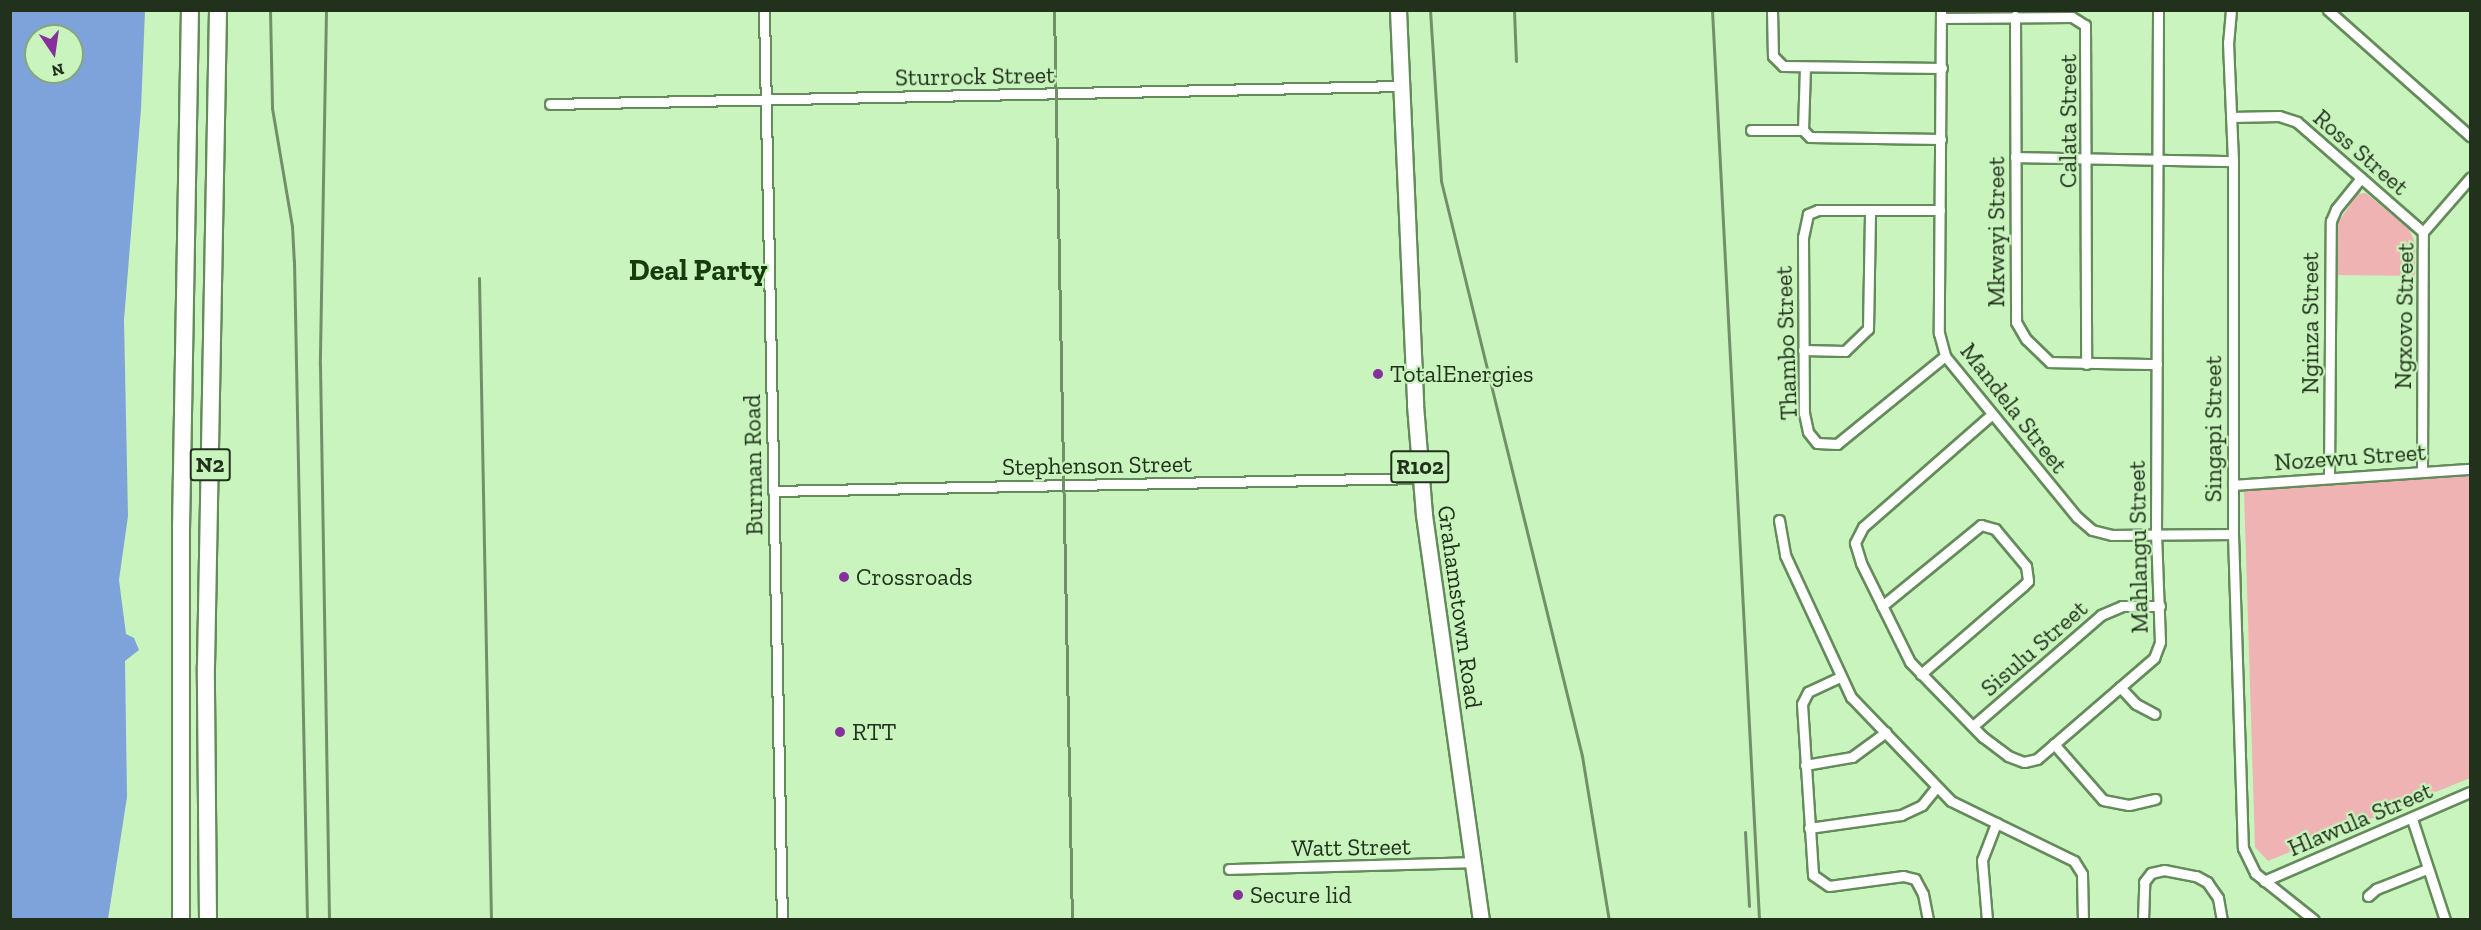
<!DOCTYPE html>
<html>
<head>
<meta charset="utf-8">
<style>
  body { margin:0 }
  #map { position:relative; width:2481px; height:930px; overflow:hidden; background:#c9f4be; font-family:"Zilla Slab",serif }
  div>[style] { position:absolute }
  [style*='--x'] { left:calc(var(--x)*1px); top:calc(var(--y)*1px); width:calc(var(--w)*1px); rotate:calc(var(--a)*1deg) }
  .green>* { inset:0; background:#efb3b3 }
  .water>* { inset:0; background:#7ea2da }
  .roads { filter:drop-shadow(2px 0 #648b5a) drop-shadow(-2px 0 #648b5a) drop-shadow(0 2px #648b5a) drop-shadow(0 -2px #648b5a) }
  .street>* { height:9px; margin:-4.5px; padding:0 4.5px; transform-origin:4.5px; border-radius:4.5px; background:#fff }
  .primary>* { height:15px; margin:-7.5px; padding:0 7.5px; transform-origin:7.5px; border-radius:7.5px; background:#fff }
  .highway>* { height:16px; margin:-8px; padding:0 8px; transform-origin:8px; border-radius:8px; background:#fff }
  .rail>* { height:3px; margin:-1.5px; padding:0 1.5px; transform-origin:1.5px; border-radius:1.5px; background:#728f6a }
  .dots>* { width:16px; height:16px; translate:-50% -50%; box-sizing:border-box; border:3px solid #c9f4be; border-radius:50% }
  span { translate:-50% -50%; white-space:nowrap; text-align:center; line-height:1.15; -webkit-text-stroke:4.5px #c9f4be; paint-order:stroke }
  .shield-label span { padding:2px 4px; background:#c9f4be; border:2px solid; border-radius:4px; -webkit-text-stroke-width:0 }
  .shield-label { font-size:22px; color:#21311c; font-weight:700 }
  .street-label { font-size:24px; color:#21311c }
  .poi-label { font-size:24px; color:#21311c }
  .left { translate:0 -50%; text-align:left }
  .district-label { font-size:30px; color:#173b0c; font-weight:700 }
  .frame { position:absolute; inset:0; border:12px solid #21311c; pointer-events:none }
  .north { position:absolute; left:24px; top:24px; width:60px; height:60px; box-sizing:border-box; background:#c9f4be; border:2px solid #86a67d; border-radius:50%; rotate:167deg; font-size:16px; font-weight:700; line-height:24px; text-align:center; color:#21311c }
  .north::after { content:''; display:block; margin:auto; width:21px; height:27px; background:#872f9c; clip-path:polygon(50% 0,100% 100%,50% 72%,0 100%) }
</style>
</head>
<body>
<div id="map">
  <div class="green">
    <div style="clip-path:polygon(2366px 193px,2409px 229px,2415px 243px,2415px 276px,2337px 275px,2338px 223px,2357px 194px)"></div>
    <div style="clip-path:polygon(2470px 474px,2470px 778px,2268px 861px,2255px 847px,2244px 491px)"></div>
  </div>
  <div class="water">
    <div style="clip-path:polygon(evenodd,10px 11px,145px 11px,141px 109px,124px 320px,128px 516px,119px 580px,126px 634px,134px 638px,139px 650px,125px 661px,127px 797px,108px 919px,11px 919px,10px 11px,36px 36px,72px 36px,72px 72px,36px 72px,36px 36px)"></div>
  </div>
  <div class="roads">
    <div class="street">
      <div style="--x:764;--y:10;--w:910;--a:88.87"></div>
      <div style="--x:1772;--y:10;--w:46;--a:88.8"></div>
      <div style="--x:1773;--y:56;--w:14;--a:45"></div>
      <div style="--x:1783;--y:66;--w:159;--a:0.7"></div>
      <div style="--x:1941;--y:10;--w:323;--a:90.4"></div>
      <div style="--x:1939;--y:333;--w:24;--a:75"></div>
      <div style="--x:1945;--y:356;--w:208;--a:50.7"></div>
      <div style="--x:2077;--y:517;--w:20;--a:41"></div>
      <div style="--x:2092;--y:530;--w:21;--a:14"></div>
      <div style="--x:2112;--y:535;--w:121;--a:-0.5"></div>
      <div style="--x:2231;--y:10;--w:32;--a:95"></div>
      <div style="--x:2228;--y:42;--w:119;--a:87.6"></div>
      <div style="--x:2233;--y:161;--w:373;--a:90"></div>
      <div style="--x:2233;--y:534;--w:314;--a:88.2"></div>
      <div style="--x:2243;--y:848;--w:28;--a:64"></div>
      <div style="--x:2255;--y:873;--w:75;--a:38.5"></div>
      <div style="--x:2328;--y:10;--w:190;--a:41.6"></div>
      <div style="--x:2015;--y:16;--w:306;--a:89.8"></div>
      <div style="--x:2016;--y:322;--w:20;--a:60"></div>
      <div style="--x:2026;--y:339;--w:33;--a:44"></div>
      <div style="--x:2050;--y:362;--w:107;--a:1.1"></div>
      <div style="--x:1941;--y:18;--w:131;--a:-0.4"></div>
      <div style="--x:2072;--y:17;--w:15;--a:32"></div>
      <div style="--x:2085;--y:25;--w:339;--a:89.8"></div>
      <div style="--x:1805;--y:67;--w:63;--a:91.8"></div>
      <div style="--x:1803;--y:130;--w:10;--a:45"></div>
      <div style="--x:1810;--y:137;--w:131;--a:0.9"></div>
      <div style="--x:550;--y:104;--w:851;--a:-1.21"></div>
      <div style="--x:2231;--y:117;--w:48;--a:-1.2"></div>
      <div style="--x:2279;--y:116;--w:19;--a:18"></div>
      <div style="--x:2297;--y:122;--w:167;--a:41.1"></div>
      <div style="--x:1751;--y:130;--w:52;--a:0"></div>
      <div style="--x:2015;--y:157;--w:218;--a:1.1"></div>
      <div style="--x:1940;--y:210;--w:122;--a:180"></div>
      <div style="--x:1818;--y:210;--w:11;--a:158"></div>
      <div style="--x:1808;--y:214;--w:24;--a:102"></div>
      <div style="--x:1803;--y:237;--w:176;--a:89.7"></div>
      <div style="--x:1804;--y:413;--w:19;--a:78"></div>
      <div style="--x:1808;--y:432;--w:14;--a:51"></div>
      <div style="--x:1817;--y:443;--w:20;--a:3"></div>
      <div style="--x:1837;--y:444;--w:139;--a:-39.2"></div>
      <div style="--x:1803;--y:350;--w:42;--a:1.4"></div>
      <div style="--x:1845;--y:351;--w:32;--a:-44"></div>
      <div style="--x:1868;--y:329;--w:119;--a:-89"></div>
      <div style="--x:1991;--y:415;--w:170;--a:138.8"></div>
      <div style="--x:1863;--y:527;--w:18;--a:117"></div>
      <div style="--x:1855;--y:543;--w:21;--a:73"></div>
      <div style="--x:1861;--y:563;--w:110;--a:63.7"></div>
      <div style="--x:1910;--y:662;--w:105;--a:45.8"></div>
      <div style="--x:1983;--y:737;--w:31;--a:37"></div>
      <div style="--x:2008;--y:756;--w:17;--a:21"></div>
      <div style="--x:2024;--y:762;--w:13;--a:-13"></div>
      <div style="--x:2037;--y:759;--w:155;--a:-40.8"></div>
      <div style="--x:2154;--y:658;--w:17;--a:-69"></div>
      <div style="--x:2160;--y:642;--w:108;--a:-92.1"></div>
      <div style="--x:2156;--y:534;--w:524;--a:-89.78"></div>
      <div style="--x:2422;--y:472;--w:240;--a:-89.8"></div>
      <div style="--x:2423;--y:232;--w:72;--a:-49"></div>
      <div style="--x:2329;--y:478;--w:257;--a:-89.6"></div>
      <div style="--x:2331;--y:221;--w:13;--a:-67"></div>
      <div style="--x:2336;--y:209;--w:40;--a:-51"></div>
      <div style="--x:2233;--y:485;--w:238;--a:-3.9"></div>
      <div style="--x:773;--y:491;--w:648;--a:-1.15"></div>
      <div style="--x:1779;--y:520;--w:36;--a:80"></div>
      <div style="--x:1785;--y:555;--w:157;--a:65.1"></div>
      <div style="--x:1851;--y:697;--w:144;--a:46.1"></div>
      <div style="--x:1951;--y:801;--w:137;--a:26"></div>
      <div style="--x:2074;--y:861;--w:15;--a:58"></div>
      <div style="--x:2082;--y:874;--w:46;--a:88.8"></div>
      <div style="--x:1882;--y:606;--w:128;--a:-39.3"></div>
      <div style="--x:1981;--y:525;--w:15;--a:16"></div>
      <div style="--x:1995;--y:529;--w:48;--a:50"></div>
      <div style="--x:2026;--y:566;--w:15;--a:82"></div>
      <div style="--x:2028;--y:581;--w:7;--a:135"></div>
      <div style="--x:2023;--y:586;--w:135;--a:139.2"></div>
      <div style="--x:1840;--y:677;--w:35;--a:155"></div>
      <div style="--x:1808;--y:692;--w:13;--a:117"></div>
      <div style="--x:1802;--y:704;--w:171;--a:86.3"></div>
      <div style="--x:1813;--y:875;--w:19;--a:35"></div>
      <div style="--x:1829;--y:886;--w:75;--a:-7.7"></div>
      <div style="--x:1903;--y:876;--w:12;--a:14"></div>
      <div style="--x:1915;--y:879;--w:17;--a:62"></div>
      <div style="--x:1923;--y:894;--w:26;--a:79"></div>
      <div style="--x:2120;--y:687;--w:23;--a:47"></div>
      <div style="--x:2136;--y:704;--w:21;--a:28"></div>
      <div style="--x:1973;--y:726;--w:169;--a:-40.9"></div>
      <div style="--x:2101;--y:615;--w:23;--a:-23"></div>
      <div style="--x:2122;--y:606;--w:38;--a:0"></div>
      <div style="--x:2054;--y:744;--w:74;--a:48.8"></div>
      <div style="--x:2103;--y:800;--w:26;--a:11"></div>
      <div style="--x:2129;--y:805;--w:27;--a:-13"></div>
      <div style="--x:1805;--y:765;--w:48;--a:-9.7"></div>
      <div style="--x:1852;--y:757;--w:42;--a:-36.3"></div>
      <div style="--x:2412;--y:819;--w:106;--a:71.9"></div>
      <div style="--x:1809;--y:828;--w:93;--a:-8"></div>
      <div style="--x:1901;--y:815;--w:23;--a:-25"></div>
      <div style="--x:1922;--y:805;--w:22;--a:-51"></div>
      <div style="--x:1229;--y:869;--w:244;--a:-1.6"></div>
      <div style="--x:2264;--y:881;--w:224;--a:-23.4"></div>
      <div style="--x:2368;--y:896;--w:11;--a:-41"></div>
      <div style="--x:2376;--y:889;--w:55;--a:-21.4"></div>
      <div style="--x:1987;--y:920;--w:60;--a:-94.8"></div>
      <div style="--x:1982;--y:860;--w:40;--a:-69"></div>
      <div style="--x:2143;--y:920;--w:38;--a:-88"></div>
      <div style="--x:2144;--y:882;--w:11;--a:-52"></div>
      <div style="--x:2151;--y:873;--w:13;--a:-13"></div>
      <div style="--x:2164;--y:870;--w:33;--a:11"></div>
      <div style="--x:2196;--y:876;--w:13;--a:29"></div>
      <div style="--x:2207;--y:882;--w:19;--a:55"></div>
      <div style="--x:2218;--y:898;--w:22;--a:80"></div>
    </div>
    <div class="primary">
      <div style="--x:1398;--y:10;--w:395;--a:87.5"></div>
      <div style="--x:1415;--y:405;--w:110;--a:85.3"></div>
      <div style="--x:1424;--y:515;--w:409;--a:82"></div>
    </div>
    <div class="highway">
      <div style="--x:181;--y:920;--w:391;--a:-90"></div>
      <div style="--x:181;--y:529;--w:519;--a:-89.01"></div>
      <div style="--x:208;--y:920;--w:254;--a:-90.5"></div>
      <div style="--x:206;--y:666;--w:656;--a:-88.95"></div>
    </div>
  </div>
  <div class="rail">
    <div style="--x:270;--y:10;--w:98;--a:88.8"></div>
    <div style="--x:272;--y:108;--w:120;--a:80.4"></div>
    <div style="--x:292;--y:226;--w:35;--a:87"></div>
    <div style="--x:294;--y:261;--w:659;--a:88.87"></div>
    <div style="--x:326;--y:10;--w:355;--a:91"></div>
    <div style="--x:320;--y:365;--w:555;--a:89.07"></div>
    <div style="--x:1054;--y:10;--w:910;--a:88.87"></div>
    <div style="--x:1430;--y:10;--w:171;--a:86.3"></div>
    <div style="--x:1441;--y:181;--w:592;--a:76.22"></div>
    <div style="--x:1582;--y:756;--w:166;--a:80.7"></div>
    <div style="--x:1514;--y:10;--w:51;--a:87.8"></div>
    <div style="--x:1712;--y:10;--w:911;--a:87.04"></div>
    <div style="--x:479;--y:278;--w:642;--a:88.93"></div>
    <div style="--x:1745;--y:832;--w:74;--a:86.9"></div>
  </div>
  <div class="dots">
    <div style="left:1378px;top:374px;background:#872f9c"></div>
    <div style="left:844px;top:577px;background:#872f9c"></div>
    <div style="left:840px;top:732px;background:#872f9c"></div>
    <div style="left:1238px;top:895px;background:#872f9c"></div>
  </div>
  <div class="shield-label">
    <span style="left:210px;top:465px">N2</span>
    <span style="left:1420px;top:467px">R102</span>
  </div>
  <div class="street-label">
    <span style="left:975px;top:76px;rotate:-1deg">Sturrock Street</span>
    <span style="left:2068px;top:121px;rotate:-90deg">Calata Street</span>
    <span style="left:2361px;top:152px;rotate:41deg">Ross Street</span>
    <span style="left:1996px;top:232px;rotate:-90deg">Mkwayi Street</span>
    <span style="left:2404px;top:316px;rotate:-89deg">Ngxovo Street</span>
    <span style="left:2310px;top:323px;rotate:-90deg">Nginza Street</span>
    <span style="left:1786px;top:343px;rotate:-92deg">Thambo Street</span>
    <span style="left:2014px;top:408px;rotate:52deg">Mandela Street</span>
    <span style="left:2213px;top:429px;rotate:-90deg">Singapi Street</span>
    <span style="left:2350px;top:457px;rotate:-4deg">Nozewu Street</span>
    <span style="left:753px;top:465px;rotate:-91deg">Burman Road</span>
    <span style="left:1097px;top:465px;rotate:-1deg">Stephenson Street</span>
    <span style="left:2138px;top:547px;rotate:-91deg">Mahlangu Street</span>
    <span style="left:1460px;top:607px;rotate:82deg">Grahamstown Road</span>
    <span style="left:2034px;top:648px;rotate:-41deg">Sisulu Street</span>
    <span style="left:2360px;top:819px;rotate:-23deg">Hlawula Street</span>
    <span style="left:1351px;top:847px;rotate:-1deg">Watt Street</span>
  </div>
  <div class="poi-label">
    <span class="left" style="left:1390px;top:374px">TotalEnergies</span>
    <span class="left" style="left:856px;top:577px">Crossroads</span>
    <span class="left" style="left:852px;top:732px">RTT</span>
    <span class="left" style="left:1250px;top:895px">Secure lid</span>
  </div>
  <div class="district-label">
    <span style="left:698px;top:270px">Deal Party</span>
  </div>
  <div class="frame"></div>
  <div class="north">N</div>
</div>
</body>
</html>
